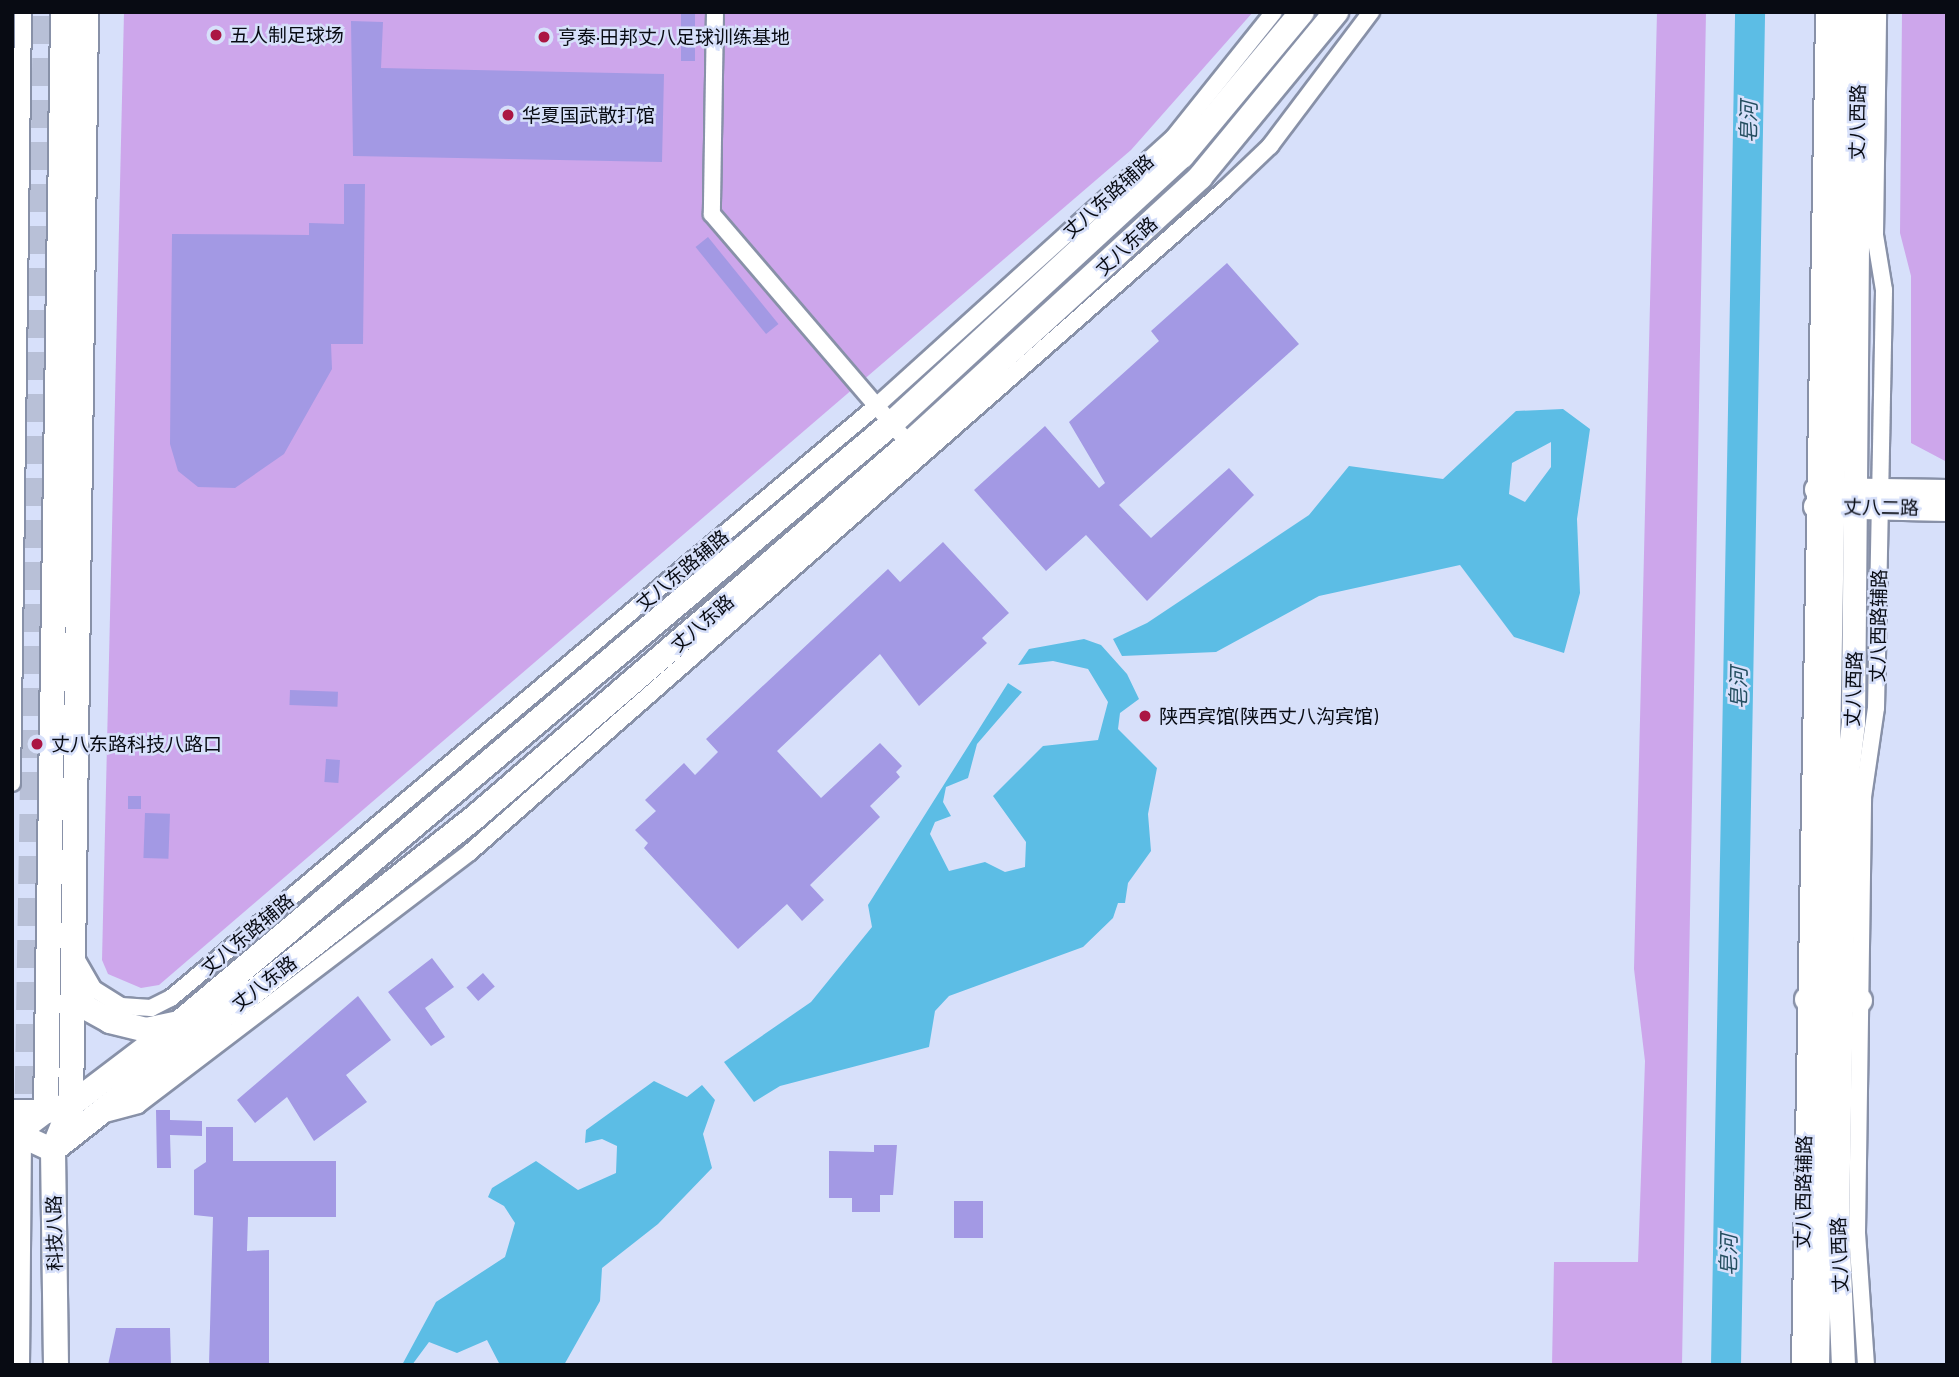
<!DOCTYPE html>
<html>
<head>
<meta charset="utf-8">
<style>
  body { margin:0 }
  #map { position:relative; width:1959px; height:1377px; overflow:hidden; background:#d7e0fa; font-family:Barlow,"Noto Sans SC",sans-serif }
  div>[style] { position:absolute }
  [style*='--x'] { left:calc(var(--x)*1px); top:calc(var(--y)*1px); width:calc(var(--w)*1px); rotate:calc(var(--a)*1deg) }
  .green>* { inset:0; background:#cda6eb }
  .water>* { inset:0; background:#5cbde5 }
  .river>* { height:30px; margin:-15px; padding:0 15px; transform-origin:15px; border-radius:15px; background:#5cbde5 }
  .building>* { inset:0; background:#a399e4; transform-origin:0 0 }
  .highway-tunnel>* { height:28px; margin-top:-14px; transform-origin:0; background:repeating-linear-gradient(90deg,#b8c0d7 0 28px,transparent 0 42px) }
  .roads { filter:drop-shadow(2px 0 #8891a8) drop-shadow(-2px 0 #8891a8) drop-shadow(0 2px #8891a8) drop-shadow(0 -2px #8891a8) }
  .street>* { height:16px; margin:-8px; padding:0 8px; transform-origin:8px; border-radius:8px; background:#fff }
  .secondary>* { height:23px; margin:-11.5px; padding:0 11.5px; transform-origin:11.5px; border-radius:11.5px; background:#fff }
  .primary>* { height:24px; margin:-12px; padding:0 12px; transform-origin:12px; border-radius:12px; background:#fff }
  .dots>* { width:19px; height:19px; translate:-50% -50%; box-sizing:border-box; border:4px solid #d7e0fa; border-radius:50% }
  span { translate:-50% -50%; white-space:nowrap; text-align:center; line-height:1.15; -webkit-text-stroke:5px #d7e0fa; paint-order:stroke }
  .poi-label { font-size:19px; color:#080b13 }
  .left { translate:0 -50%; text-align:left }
  .street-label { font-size:19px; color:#080b13 }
  .water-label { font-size:21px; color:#234d5f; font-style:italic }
  .frame { position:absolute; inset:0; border:14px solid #080b13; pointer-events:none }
</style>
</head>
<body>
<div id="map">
  <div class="green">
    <div style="clip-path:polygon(124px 12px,1253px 12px,1131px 150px,159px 985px,141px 988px,108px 974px,102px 960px)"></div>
    <div style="clip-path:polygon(1657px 12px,1706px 12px,1682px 1365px,1552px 1365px,1554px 1262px,1638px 1262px,1645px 1061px,1634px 969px)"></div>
    <div style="clip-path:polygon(1902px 12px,1947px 12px,1947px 462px,1911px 443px,1911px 276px,1900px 233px)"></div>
  </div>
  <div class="water">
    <div style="clip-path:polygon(evenodd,1563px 409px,1590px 429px,1577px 519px,1580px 593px,1564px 653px,1514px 637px,1460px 565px,1319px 596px,1216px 652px,1122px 656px,1113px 639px,1147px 623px,1309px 515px,1349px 466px,1443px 479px,1516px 411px,1563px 409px,1551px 442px,1551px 467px,1525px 502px,1509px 494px,1512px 463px,1551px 442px)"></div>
    <div style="clip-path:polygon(1084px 639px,1101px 645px,1127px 674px,1139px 699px,1120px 713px,1118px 729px,1157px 768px,1148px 814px,1151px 851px,1128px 883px,1125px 903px,1118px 903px,1113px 918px,1083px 947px,949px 996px,935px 1011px,929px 1047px,780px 1086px,754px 1102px,724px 1062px,811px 1002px,872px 927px,868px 905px,1008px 683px,1022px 692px,977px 744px,968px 778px,946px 787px,943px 802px,951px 816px,935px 822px,930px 834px,949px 871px,985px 862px,1005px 872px,1025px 867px,1026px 842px,993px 796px,1043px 746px,1098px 740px,1108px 702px,1088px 669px,1053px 661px,1018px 665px,1029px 649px)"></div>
    <div style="clip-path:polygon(654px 1081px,687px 1097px,702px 1085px,715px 1100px,703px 1134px,712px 1168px,658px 1224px,602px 1268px,600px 1301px,564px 1365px,500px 1365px,487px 1340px,457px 1353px,429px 1342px,412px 1365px,402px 1365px,436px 1302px,505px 1257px,515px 1223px,504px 1206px,488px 1197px,492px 1188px,536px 1161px,578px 1190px,616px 1173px,617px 1146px,602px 1139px,585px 1143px,586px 1130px)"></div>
  </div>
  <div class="river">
    <div style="--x:1726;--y:1365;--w:1353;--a:-88.98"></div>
  </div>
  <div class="building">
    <div style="left:681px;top:12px;width:14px;height:49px"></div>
    <div style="clip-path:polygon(351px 21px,383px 22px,381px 68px,664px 74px,662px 162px,353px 156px)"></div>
    <div style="clip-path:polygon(344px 184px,365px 184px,363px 344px,331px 344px,332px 369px,284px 454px,235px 488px,198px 487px,178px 471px,170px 444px,172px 234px,309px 235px,309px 223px,344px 224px)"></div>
    <div style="left:708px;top:237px;width:112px;height:16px;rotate:51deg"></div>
    <div style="clip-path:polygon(1227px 263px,1299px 344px,1119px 505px,1151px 538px,1229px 468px,1254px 495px,1147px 601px,1086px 535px,1046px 571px,974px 490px,1045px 426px,1099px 488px,1105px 483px,1069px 422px,1159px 341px,1151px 331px)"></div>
    <div style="clip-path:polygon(943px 542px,1009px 613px,982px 638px,987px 643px,919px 706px,880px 654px,777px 751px,821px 798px,880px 743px,902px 766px,896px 772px,900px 777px,870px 806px,880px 817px,810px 885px,824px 900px,802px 921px,787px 904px,738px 949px,644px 848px,648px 843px,635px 830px,656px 811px,645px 800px,684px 763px,695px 775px,718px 752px,706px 739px,888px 569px,900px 582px)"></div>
    <div style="left:290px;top:690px;width:48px;height:15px;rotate:2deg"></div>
    <div style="left:326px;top:759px;width:14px;height:23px;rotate:4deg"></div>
    <div style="left:128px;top:796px;width:13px;height:13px"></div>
    <div style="left:145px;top:813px;width:25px;height:45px;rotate:2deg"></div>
    <div style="clip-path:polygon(432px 958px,454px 987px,425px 1008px,445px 1037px,431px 1046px,388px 992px)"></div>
    <div style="left:483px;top:973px;width:18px;height:22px;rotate:49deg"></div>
    <div style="clip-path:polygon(358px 996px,391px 1040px,346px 1075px,367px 1102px,314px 1141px,287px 1097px,255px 1123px,237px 1100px)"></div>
    <div style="clip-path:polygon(156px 1110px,170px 1110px,170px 1120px,202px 1121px,202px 1136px,170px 1135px,171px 1168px,157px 1168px)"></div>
    <div style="clip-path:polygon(206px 1127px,233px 1127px,233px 1161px,336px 1161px,336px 1217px,248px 1217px,247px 1251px,269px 1250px,269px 1365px,209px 1365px,213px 1217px,194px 1215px,194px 1170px,206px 1162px)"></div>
    <div style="clip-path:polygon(874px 1145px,897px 1145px,893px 1195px,880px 1195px,880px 1212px,852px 1212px,852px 1198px,829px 1198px,829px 1151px,874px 1152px)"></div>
    <div style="left:954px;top:1201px;width:29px;height:37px"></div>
    <div style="clip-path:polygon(116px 1328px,170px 1328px,171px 1365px,108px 1365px)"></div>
  </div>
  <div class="highway-tunnel">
    <div style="--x:28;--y:1136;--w:1124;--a:-89.03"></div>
  </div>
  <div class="roads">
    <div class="street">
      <div style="--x:715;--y:12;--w:202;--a:90.9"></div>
      <div style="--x:712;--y:214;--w:303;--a:49.4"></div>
      <div style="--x:12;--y:783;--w:771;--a:-89.18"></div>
      <div style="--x:77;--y:960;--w:34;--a:60"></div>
      <div style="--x:94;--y:989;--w:32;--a:32"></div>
      <div style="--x:121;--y:1006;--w:30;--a:4"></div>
      <div style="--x:151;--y:1008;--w:22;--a:-27"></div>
      <div style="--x:171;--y:998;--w:916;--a:-40"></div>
      <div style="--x:873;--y:409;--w:404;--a:-42.1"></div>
      <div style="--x:1173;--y:138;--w:161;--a:-51.3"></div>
      <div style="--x:105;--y:1114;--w:34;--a:-15"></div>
      <div style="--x:138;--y:1105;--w:417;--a:-37.3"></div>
      <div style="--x:470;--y:852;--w:1003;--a:-41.28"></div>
      <div style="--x:1224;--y:190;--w:64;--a:-43.7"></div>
      <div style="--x:1270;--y:146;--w:168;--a:-53"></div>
      <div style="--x:1800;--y:1365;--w:1353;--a:-88.98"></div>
      <div style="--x:1866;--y:1365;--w:132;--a:-93.9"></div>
      <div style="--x:1857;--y:1233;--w:436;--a:-89.2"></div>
      <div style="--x:1863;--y:797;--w:90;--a:-81.7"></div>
      <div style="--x:1876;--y:708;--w:418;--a:-88.9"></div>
      <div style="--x:1884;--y:290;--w:56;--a:-99.3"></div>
      <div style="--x:1875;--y:235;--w:223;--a:-89.2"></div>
    </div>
    <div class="secondary">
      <div style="--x:1816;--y:489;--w:131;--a:0.9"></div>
      <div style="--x:1815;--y:506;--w:132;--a:1.3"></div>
      <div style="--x:1806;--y:999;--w:54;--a:1.1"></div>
      <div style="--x:12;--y:1111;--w:34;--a:0"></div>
      <div style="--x:12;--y:1131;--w:45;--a:24.9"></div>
      <div style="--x:1817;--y:1365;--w:1353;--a:-88.98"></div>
      <div style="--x:1843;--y:1365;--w:145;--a:-92.4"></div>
      <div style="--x:1837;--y:1220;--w:422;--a:-89"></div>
      <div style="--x:1844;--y:798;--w:76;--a:-83.2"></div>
      <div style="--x:1853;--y:723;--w:711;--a:-89.52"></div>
    </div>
    <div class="primary">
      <div style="--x:74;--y:985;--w:25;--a:63"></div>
      <div style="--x:85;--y:1007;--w:29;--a:29"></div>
      <div style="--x:110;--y:1021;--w:37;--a:14"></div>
      <div style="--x:146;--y:1030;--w:30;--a:-12"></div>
      <div style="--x:46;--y:1111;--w:1099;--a:-89.11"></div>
      <div style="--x:53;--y:1150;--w:536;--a:-38.26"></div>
      <div style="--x:474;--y:818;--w:574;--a:-40.69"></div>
      <div style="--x:909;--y:444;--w:395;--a:-42.5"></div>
      <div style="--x:1200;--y:177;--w:214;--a:-50.5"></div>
      <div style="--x:17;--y:1365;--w:234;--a:-89.5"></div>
      <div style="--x:19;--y:1131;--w:34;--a:-37"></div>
      <div style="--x:46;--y:1111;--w:26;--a:-13"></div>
      <div style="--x:71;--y:1105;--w:136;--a:-37.2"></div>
      <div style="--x:179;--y:1023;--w:929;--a:-40.07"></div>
      <div style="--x:890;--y:425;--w:397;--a:-42.7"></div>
      <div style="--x:1182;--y:156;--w:187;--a:-50.2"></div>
      <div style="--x:56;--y:1365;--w:215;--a:-90.8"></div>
      <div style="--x:53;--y:1150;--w:48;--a:-68.2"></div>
      <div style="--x:71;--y:1105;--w:1093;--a:-89.21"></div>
    </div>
  </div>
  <div class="dots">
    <div style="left:216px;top:35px;background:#ab1643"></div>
    <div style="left:544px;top:37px;background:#ab1643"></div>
    <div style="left:508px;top:115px;background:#ab1643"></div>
    <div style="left:1145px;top:716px;background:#ab1643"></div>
    <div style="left:37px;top:744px;background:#ab1643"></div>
  </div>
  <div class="poi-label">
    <span class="left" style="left:230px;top:35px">五人制足球场</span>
    <span class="left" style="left:558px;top:37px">亨泰·田邦丈八足球训练基地</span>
    <span class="left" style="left:522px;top:115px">华夏国武散打馆</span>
    <span class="left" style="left:1159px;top:716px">陕西宾馆(陕西丈八沟宾馆)</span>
    <span class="left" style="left:51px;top:744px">丈八东路科技八路口</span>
  </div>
  <div class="street-label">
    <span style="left:1857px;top:122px;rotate:-89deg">丈八西路</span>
    <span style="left:1108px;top:196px;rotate:-42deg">丈八东路辅路</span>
    <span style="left:1126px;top:246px;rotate:-43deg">丈八东路</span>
    <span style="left:1881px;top:507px;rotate:1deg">丈八二路</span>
    <span style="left:682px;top:570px;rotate:-40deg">丈八东路辅路</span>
    <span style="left:702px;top:623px;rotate:-41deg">丈八东路</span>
    <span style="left:1878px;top:626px;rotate:-89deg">丈八西路辅路</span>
    <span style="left:1853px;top:689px;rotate:-88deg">丈八西路</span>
    <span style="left:247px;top:934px;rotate:-40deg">丈八东路辅路</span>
    <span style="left:264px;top:983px;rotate:-38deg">丈八东路</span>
    <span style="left:1803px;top:1192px;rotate:-89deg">丈八西路辅路</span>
    <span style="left:54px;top:1233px;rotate:-91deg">科技八路</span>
    <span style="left:1839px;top:1255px;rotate:-92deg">丈八西路</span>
  </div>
  <div class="water-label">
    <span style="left:1748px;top:122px;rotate:-89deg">皂河</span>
    <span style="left:1738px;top:688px;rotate:-89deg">皂河</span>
    <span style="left:1728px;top:1255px;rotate:-89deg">皂河</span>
  </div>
  <div class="frame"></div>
</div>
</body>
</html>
